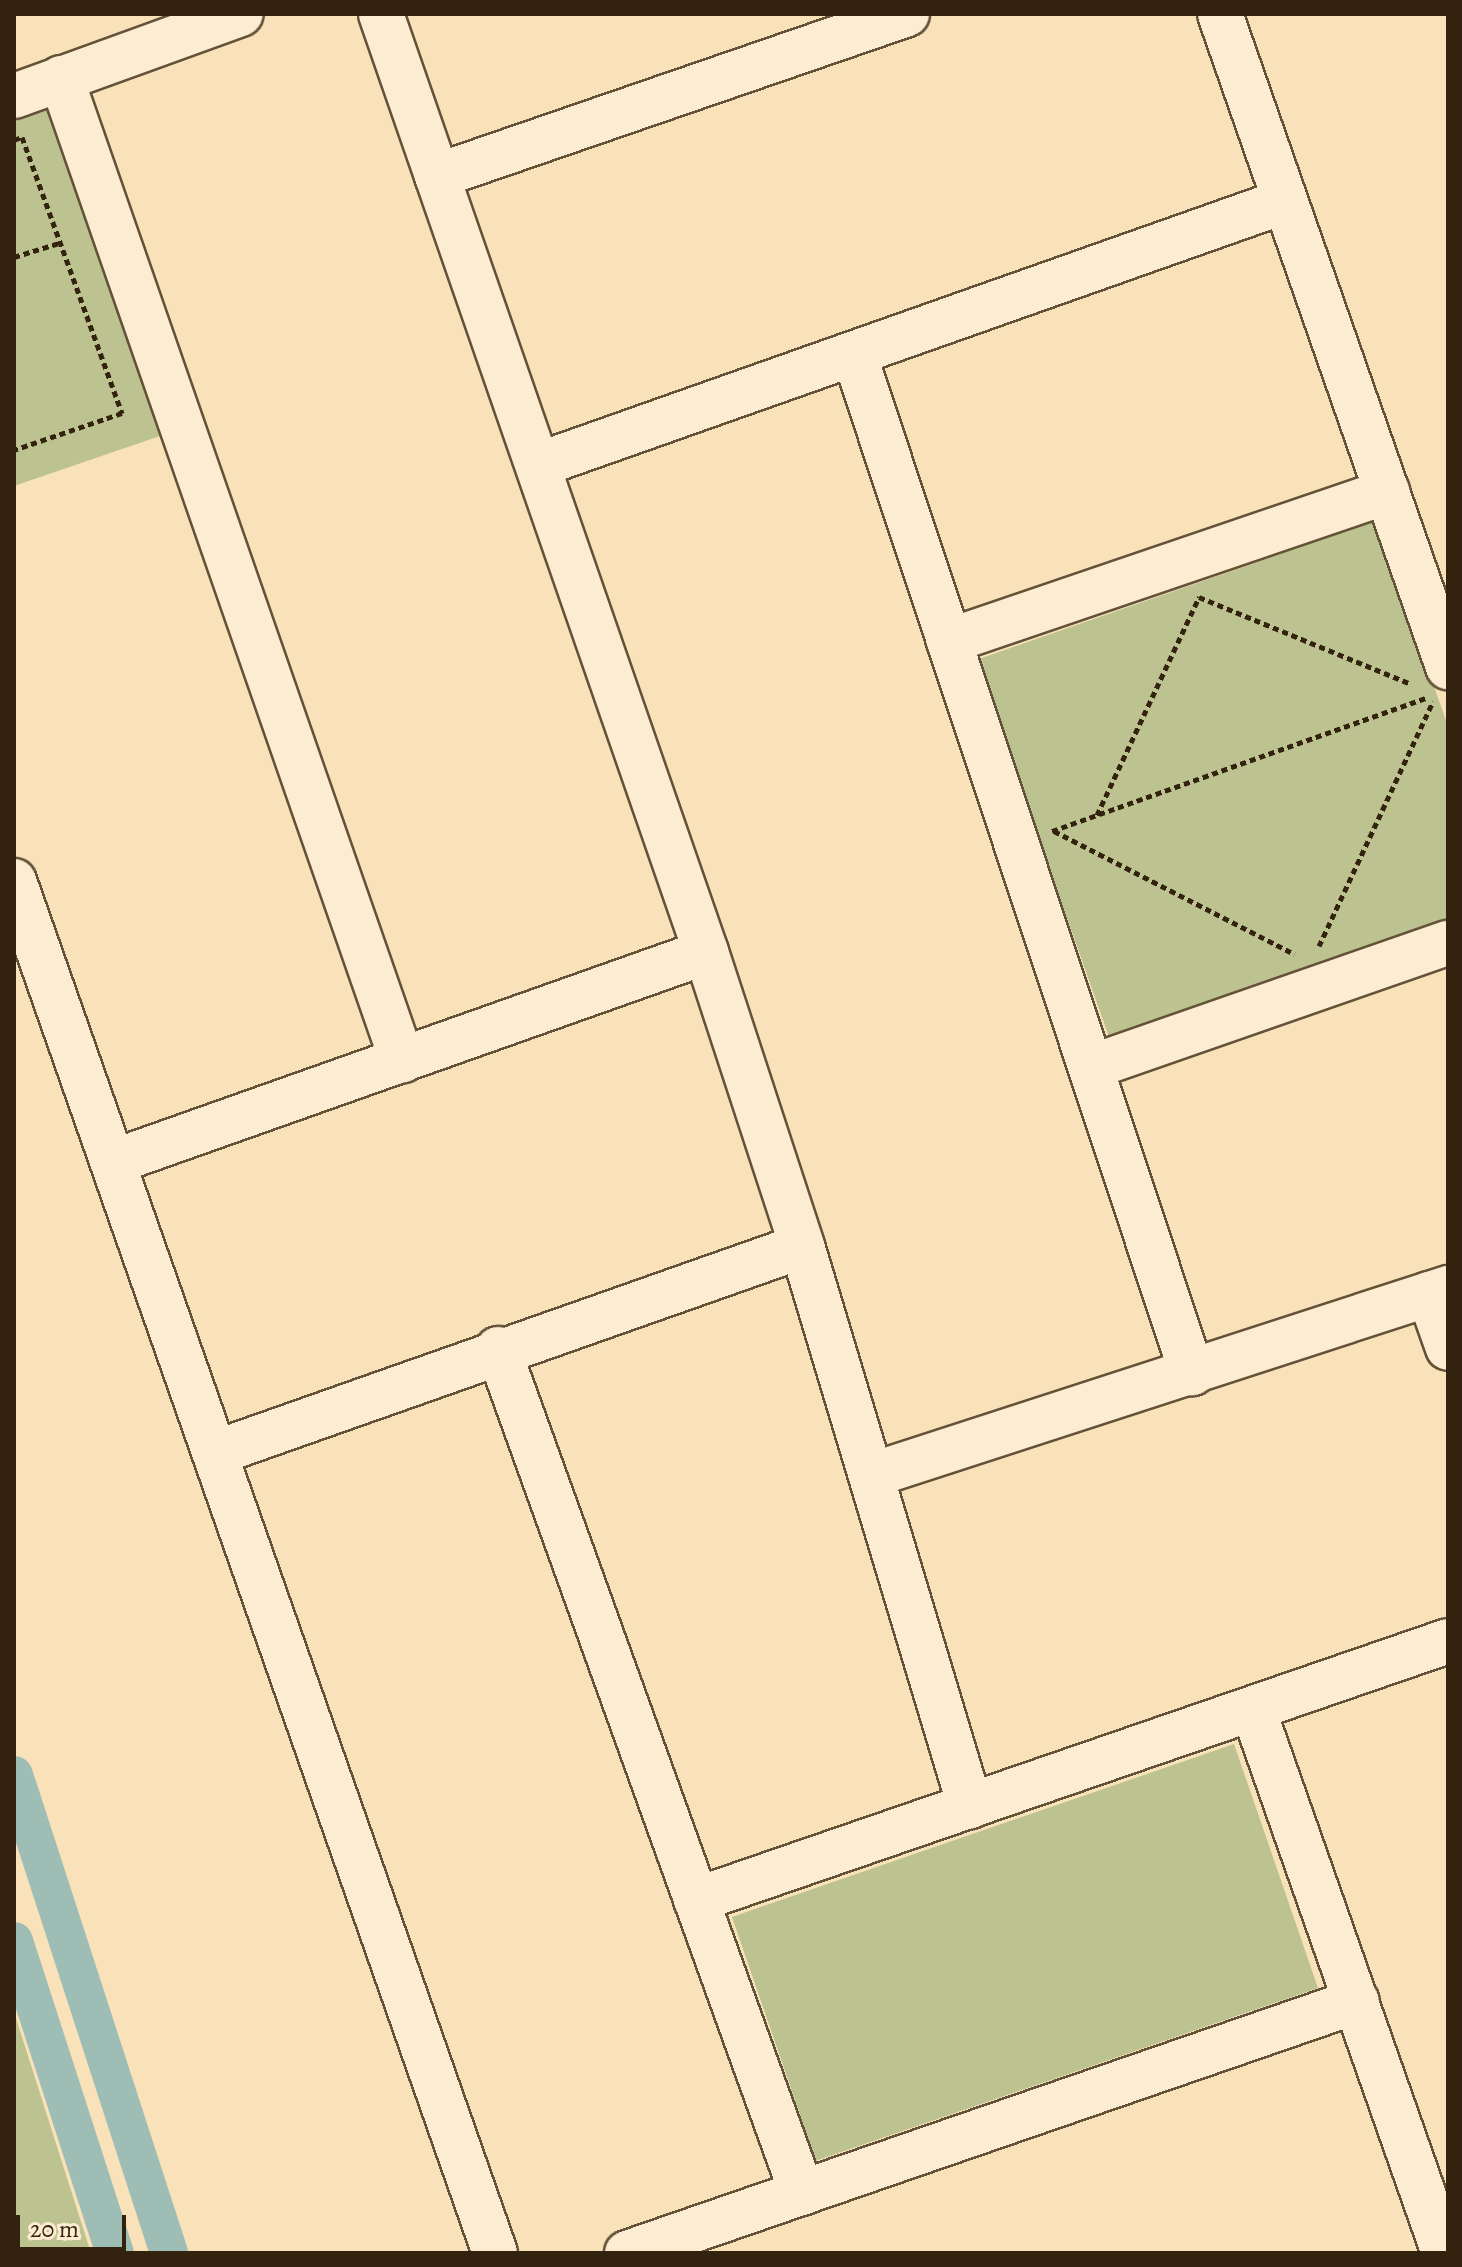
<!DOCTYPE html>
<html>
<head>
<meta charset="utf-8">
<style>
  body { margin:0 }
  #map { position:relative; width:1462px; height:2267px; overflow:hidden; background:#f9e2ba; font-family:Alegreya,serif }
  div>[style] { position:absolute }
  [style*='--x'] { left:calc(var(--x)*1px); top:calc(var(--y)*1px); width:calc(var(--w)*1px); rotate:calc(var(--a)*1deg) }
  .green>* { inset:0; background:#bdc390; transform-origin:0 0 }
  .canal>* { height:38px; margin:-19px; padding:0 19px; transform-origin:19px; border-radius:19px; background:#9ebdb5 }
  .path>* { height:5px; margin-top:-2.5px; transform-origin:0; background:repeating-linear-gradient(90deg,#33220d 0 6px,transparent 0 10px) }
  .roads { filter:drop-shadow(2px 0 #645238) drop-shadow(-2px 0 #645238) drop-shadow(0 2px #645238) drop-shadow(0 -2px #645238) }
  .minor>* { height:44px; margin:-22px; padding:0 22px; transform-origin:22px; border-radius:22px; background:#fbecd2 }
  span { translate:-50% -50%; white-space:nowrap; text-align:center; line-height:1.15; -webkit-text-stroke:6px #fbecd2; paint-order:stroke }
  .frame { position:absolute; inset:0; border:16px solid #33220d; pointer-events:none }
  .scale { position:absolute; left:16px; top:2215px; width:110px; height:36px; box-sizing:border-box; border:4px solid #33220d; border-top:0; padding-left:10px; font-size:24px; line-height:28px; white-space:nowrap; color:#33220d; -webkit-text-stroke:6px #fbecd2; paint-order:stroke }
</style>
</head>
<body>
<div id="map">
  <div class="green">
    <div style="clip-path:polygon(45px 102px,163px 435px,14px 486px,14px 113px)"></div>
    <div style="clip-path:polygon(1375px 521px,1448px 726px,1448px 918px,1109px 1037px,976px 660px)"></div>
    <div style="left:1234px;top:1744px;width:258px;height:531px;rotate:71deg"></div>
    <div style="clip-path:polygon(14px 2012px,91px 2253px,14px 2253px)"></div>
  </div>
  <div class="canal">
    <div style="--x:14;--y:1775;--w:503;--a:72.03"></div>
    <div style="--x:14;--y:1941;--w:328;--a:72.1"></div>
  </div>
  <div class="path">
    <div style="--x:14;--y:140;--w:9;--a:-21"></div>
    <div style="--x:22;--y:137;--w:294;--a:70.1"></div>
    <div style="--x:122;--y:413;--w:114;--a:161.1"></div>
    <div style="--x:14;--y:257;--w:47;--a:-17.3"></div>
    <div style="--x:1097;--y:815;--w:241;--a:-64.9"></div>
    <div style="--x:1199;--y:597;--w:229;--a:22.3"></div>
    <div style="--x:1052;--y:831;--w:397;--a:-19.6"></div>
    <div style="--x:1054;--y:831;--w:270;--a:27.1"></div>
    <div style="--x:1319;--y:946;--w:270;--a:-65"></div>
  </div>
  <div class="roads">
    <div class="minor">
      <div style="--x:381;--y:14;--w:993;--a:70.89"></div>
      <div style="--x:706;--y:952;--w:309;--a:71.9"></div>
      <div style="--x:802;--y:1246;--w:585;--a:73.3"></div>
      <div style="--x:1220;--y:14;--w:692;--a:70.75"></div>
      <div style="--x:61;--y:78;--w:1040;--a:70.85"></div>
      <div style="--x:14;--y:96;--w:241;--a:-19.9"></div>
      <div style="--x:437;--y:176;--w:497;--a:-19"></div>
      <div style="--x:854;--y:354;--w:1074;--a:71.65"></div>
      <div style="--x:538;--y:465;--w:792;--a:-19.46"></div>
      <div style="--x:949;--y:641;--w:463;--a:-18.8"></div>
      <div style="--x:14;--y:881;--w:1454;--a:70.68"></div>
      <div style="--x:1091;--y:1067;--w:378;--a:-19.2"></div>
      <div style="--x:113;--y:1162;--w:629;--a:-19.5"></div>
      <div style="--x:1429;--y:1294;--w:57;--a:70.6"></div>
      <div style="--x:498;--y:1349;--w:897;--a:70.19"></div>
      <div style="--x:215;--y:1453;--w:622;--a:-19.42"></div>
      <div style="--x:872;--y:1475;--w:606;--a:-17.99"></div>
      <div style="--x:1253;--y:1709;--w:577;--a:70.65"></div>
      <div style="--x:696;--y:1900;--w:795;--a:-19"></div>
      <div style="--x:627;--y:2253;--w:772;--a:-19.04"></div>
    </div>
  </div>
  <div class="frame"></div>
  <div class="scale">20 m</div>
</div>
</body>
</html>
